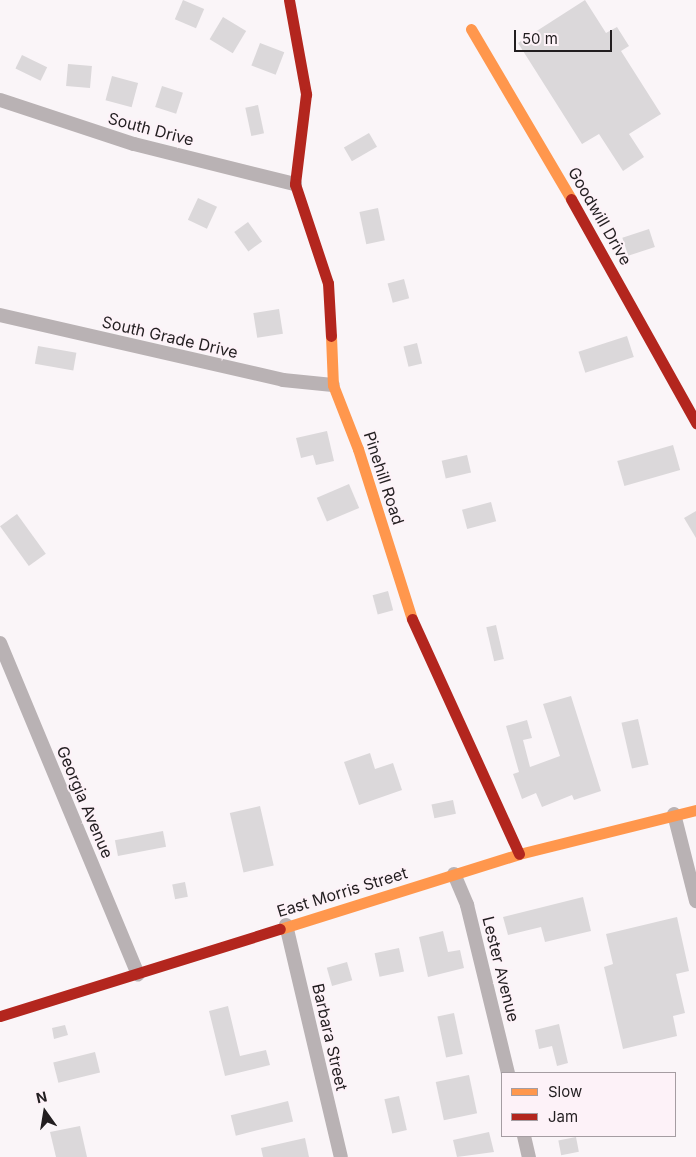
<!DOCTYPE html>
<html>
<head>
<meta charset="utf-8">
<style>
  body { margin:0 }
  #map { position:relative; width:696px; height:1157px; overflow:hidden; background:#faf5f8; font-family:Inter,sans-serif }
  div>[style] { position:absolute }
  [style*='--x'] { left:calc(var(--x)*1px); top:calc(var(--y)*1px); width:calc(var(--w)*1px); rotate:calc(var(--a)*1deg) }
  .building>* { inset:0; background:#dbd8da; transform-origin:0 0 }
  .street>* { height:14px; margin:-7px; padding:0 7px; transform-origin:7px; border-radius:7px; background:#b9b2b4 }
  .slow>* { height:11px; margin:-5.5px; padding:0 5.5px; transform-origin:5.5px; border-radius:5.5px; background:#ff974d }
  .jam>* { height:11px; margin:-5.5px; padding:0 5.5px; transform-origin:5.5px; border-radius:5.5px; background:#b3261e }
  span { translate:-50% -50%; white-space:nowrap; text-align:center; line-height:1.15; -webkit-text-stroke:4px #fdf2f8; paint-order:stroke }
  .street-label { font-size:16px; color:#221e20 }
  .legend { position:absolute; left:501px; top:1072px; width:175px; height:65px; box-sizing:border-box; background:#fdf2f8; border:1px solid #a59da2; margin:0; padding:6px 9px; list-style:none; font-size:15px; color:#221e20 }
  .legend li { display:flex; align-items:center; gap:10px; height:25px }
  .legend b { width:25px; border:1px solid #a59da2 }
  .north { position:absolute; left:20px; top:1087px; width:50px; height:50px; -webkit-text-stroke:4px #fdf2f8; paint-order:stroke; rotate:347deg; font-size:14px; font-weight:700; line-height:20px; text-align:center; color:#221e20 }
  .north::after { content:''; display:block; margin:auto; width:18px; height:22px; background:#221e20; clip-path:polygon(50% 0,100% 100%,50% 72%,0 100%) }
  .scale { position:absolute; left:514px; top:30px; width:98px; height:22px; box-sizing:border-box; border:2px solid #221e20; border-top:0; padding-left:6px; font-size:15px; line-height:18px; white-space:nowrap; color:#221e20; -webkit-text-stroke:4px #fdf2f8; paint-order:stroke }
</style>
</head>
<body>
<div id="map">
  <div class="building">
    <div style="left:183px;top:0;width:23px;height:21px;rotate:23deg"></div>
    <div style="clip-path:polygon(585px 0,606px 33px,617px 27px,629px 46px,621px 51px,661px 114px,629px 134px,644px 157px,623px 171px,599px 134px,582px 144px,518px 43px)"></div>
    <div style="left:223px;top:17px;width:27px;height:26px;rotate:31deg"></div>
    <div style="left:260px;top:43px;width:26px;height:24px;rotate:21deg"></div>
    <div style="left:22px;top:55px;width:28px;height:15px;rotate:26deg"></div>
    <div style="left:68px;top:64px;width:24px;height:22px;rotate:5deg"></div>
    <div style="left:112px;top:76px;width:27px;height:25px;rotate:15deg"></div>
    <div style="left:162px;top:86px;width:22px;height:22px;rotate:18deg"></div>
    <div style="left:258px;top:105px;width:29px;height:13px;rotate:78deg"></div>
    <div style="left:369px;top:133px;width:16px;height:29px;rotate:60deg"></div>
    <div style="left:198px;top:198px;width:21px;height:24px;rotate:25deg"></div>
    <div style="left:378px;top:208px;width:33px;height:19px;rotate:78deg"></div>
    <div style="left:248px;top:222px;width:24px;height:17px;rotate:54deg"></div>
    <div style="left:649px;top:229px;width:19px;height:28px;rotate:72deg"></div>
    <div style="left:404px;top:279px;width:20px;height:17px;rotate:75deg"></div>
    <div style="left:279px;top:309px;width:25px;height:26px;rotate:81deg"></div>
    <div style="left:627px;top:336px;width:22px;height:51px;rotate:72deg"></div>
    <div style="left:417px;top:343px;width:21px;height:14px;rotate:76deg"></div>
    <div style="left:38px;top:346px;width:39px;height:18px;rotate:10deg"></div>
    <div style="clip-path:polygon(327px 431px,334px 461px,316px 465px,313px 455px,301px 458px,296px 438px)"></div>
    <div style="left:673px;top:445px;width:26px;height:58px;rotate:74deg"></div>
    <div style="left:467px;top:455px;width:18px;height:26px;rotate:77deg"></div>
    <div style="left:349px;top:484px;width:26px;height:35px;rotate:67deg"></div>
    <div style="left:491px;top:502px;width:20px;height:30px;rotate:75deg"></div>
    <div style="clip-path:polygon(696px 511px,696px 538px,684px 518px)"></div>
    <div style="left:17px;top:514px;width:49px;height:21px;rotate:54deg"></div>
    <div style="left:388px;top:591px;width:20px;height:16px;rotate:75deg"></div>
    <div style="left:496px;top:625px;width:35px;height:10px;rotate:77deg"></div>
    <div style="clip-path:polygon(571px 696px,601px 791px,574px 800px,572px 795px,542px 807px,536px 793px,522px 799px,513px 774px,519px 772px,506px 726px,527px 720px,532px 738px,523px 740px,530px 767px,560px 756px,543px 704px)"></div>
    <div style="left:638px;top:719px;width:47px;height:17px;rotate:77deg"></div>
    <div style="clip-path:polygon(370px 753px,375px 769px,393px 763px,402px 790px,359px 805px,344px 762px)"></div>
    <div style="left:453px;top:800px;width:14px;height:22px;rotate:78deg"></div>
    <div style="left:260px;top:806px;width:61px;height:31px;rotate:77deg"></div>
    <div style="left:163px;top:831px;width:16px;height:49px;rotate:79deg"></div>
    <div style="left:185px;top:882px;width:15px;height:13px;rotate:79deg"></div>
    <div style="clip-path:polygon(583px 897px,591px 931px,545px 942px,541px 927px,508px 935px,503px 917px)"></div>
    <div style="clip-path:polygon(677px 917px,689px 971px,676px 974px,685px 1013px,673px 1016px,677px 1036px,623px 1049px,604px 967px,613px 964px,606px 934px)"></div>
    <div style="clip-path:polygon(443px 931px,448px 952px,460px 950px,464px 968px,428px 977px,419px 937px)"></div>
    <div style="left:399px;top:948px;width:24px;height:25px;rotate:78deg"></div>
    <div style="left:347px;top:962px;width:19px;height:21px;rotate:74deg"></div>
    <div style="clip-path:polygon(228px 1006px,240px 1056px,266px 1050px,270px 1065px,225px 1076px,209px 1011px)"></div>
    <div style="left:454px;top:1013px;width:42px;height:17px;rotate:78deg"></div>
    <div style="clip-path:polygon(559px 1024px,568px 1063px,557px 1066px,552px 1046px,539px 1049px,535px 1030px)"></div>
    <div style="clip-path:polygon(65px 1025px,68px 1035px,54px 1039px,52px 1028px)"></div>
    <div style="left:95px;top:1052px;width:21px;height:43px;rotate:76deg"></div>
    <div style="left:469px;top:1075px;width:39px;height:34px;rotate:78deg"></div>
    <div style="left:399px;top:1096px;width:35px;height:15px;rotate:77deg"></div>
    <div style="left:288px;top:1101px;width:21px;height:59px;rotate:76deg"></div>
    <div style="clip-path:polygon(80px 1126px,87px 1157px,56px 1157px,50px 1132px)"></div>
    <div style="clip-path:polygon(489px 1132px,494px 1152px,457px 1157px,453px 1140px)"></div>
    <div style="left:576px;top:1137px;width:15px;height:18px;rotate:79deg"></div>
    <div style="clip-path:polygon(305px 1138px,309px 1157px,263px 1157px,261px 1148px)"></div>
  </div>
  <div class="street">
    <div style="--x:0;--y:100;--w:141;--a:18.2"></div>
    <div style="--x:134;--y:144;--w:166;--a:14"></div>
    <div style="--x:0;--y:315;--w:290;--a:12.9"></div>
    <div style="--x:283;--y:380;--w:50;--a:5.7"></div>
    <div style="--x:0;--y:643;--w:359;--a:67.4"></div>
    <div style="--x:674;--y:814;--w:90;--a:75.8"></div>
    <div style="--x:454;--y:874;--w:34;--a:67"></div>
    <div style="--x:467;--y:905;--w:173;--a:76.3"></div>
    <div style="--x:286;--y:925;--w:238;--a:76.7"></div>
    <div style="--x:524;--y:1136;--w:22;--a:77"></div>
  </div>
  <div class="slow">
    <div style="--x:471;--y:29;--w:197;--a:59.5"></div>
    <div style="--x:331;--y:336;--w:49;--a:87.7"></div>
    <div style="--x:333;--y:385;--w:69;--a:68.7"></div>
    <div style="--x:358;--y:449;--w:178;--a:72.4"></div>
    <div style="--x:280;--y:929;--w:250;--a:-17.4"></div>
    <div style="--x:519;--y:854;--w:182;--a:-14"></div>
  </div>
  <div class="jam">
    <div style="--x:289;--y:0;--w:96;--a:79.7"></div>
    <div style="--x:306;--y:94;--w:91;--a:97"></div>
    <div style="--x:295;--y:184;--w:104;--a:71.6"></div>
    <div style="--x:328;--y:283;--w:53;--a:86.8"></div>
    <div style="--x:571;--y:199;--w:257;--a:60.8"></div>
    <div style="--x:412;--y:619;--w:258;--a:65.5"></div>
    <div style="--x:0;--y:1016;--w:293;--a:-17.3"></div>
  </div>
  <div class="street-label">
    <span style="left:151px;top:129px;rotate:15deg">South Drive</span>
    <span style="left:600px;top:216px;rotate:60deg">Goodwill Drive</span>
    <span style="left:170px;top:337px;rotate:13deg">South Grade Drive</span>
    <span style="left:384px;top:478px;rotate:72deg">Pinehill Road</span>
    <span style="left:85px;top:802px;rotate:67deg">Georgia Avenue</span>
    <span style="left:342px;top:892px;rotate:-17deg">East Morris Street</span>
    <span style="left:501px;top:969px;rotate:76deg">Lester Avenue</span>
    <span style="left:330px;top:1037px;rotate:77deg">Barbara Street</span>
  </div>
  <ul class="legend">
  <li><b style="height:6px;background:#ff974d"></b>Slow</li>
  <li><b style="height:6px;background:#b3261e"></b>Jam</li>
  </ul>
  <div class="north">N</div>
  <div class="scale">50 m</div>
</div>
</body>
</html>
